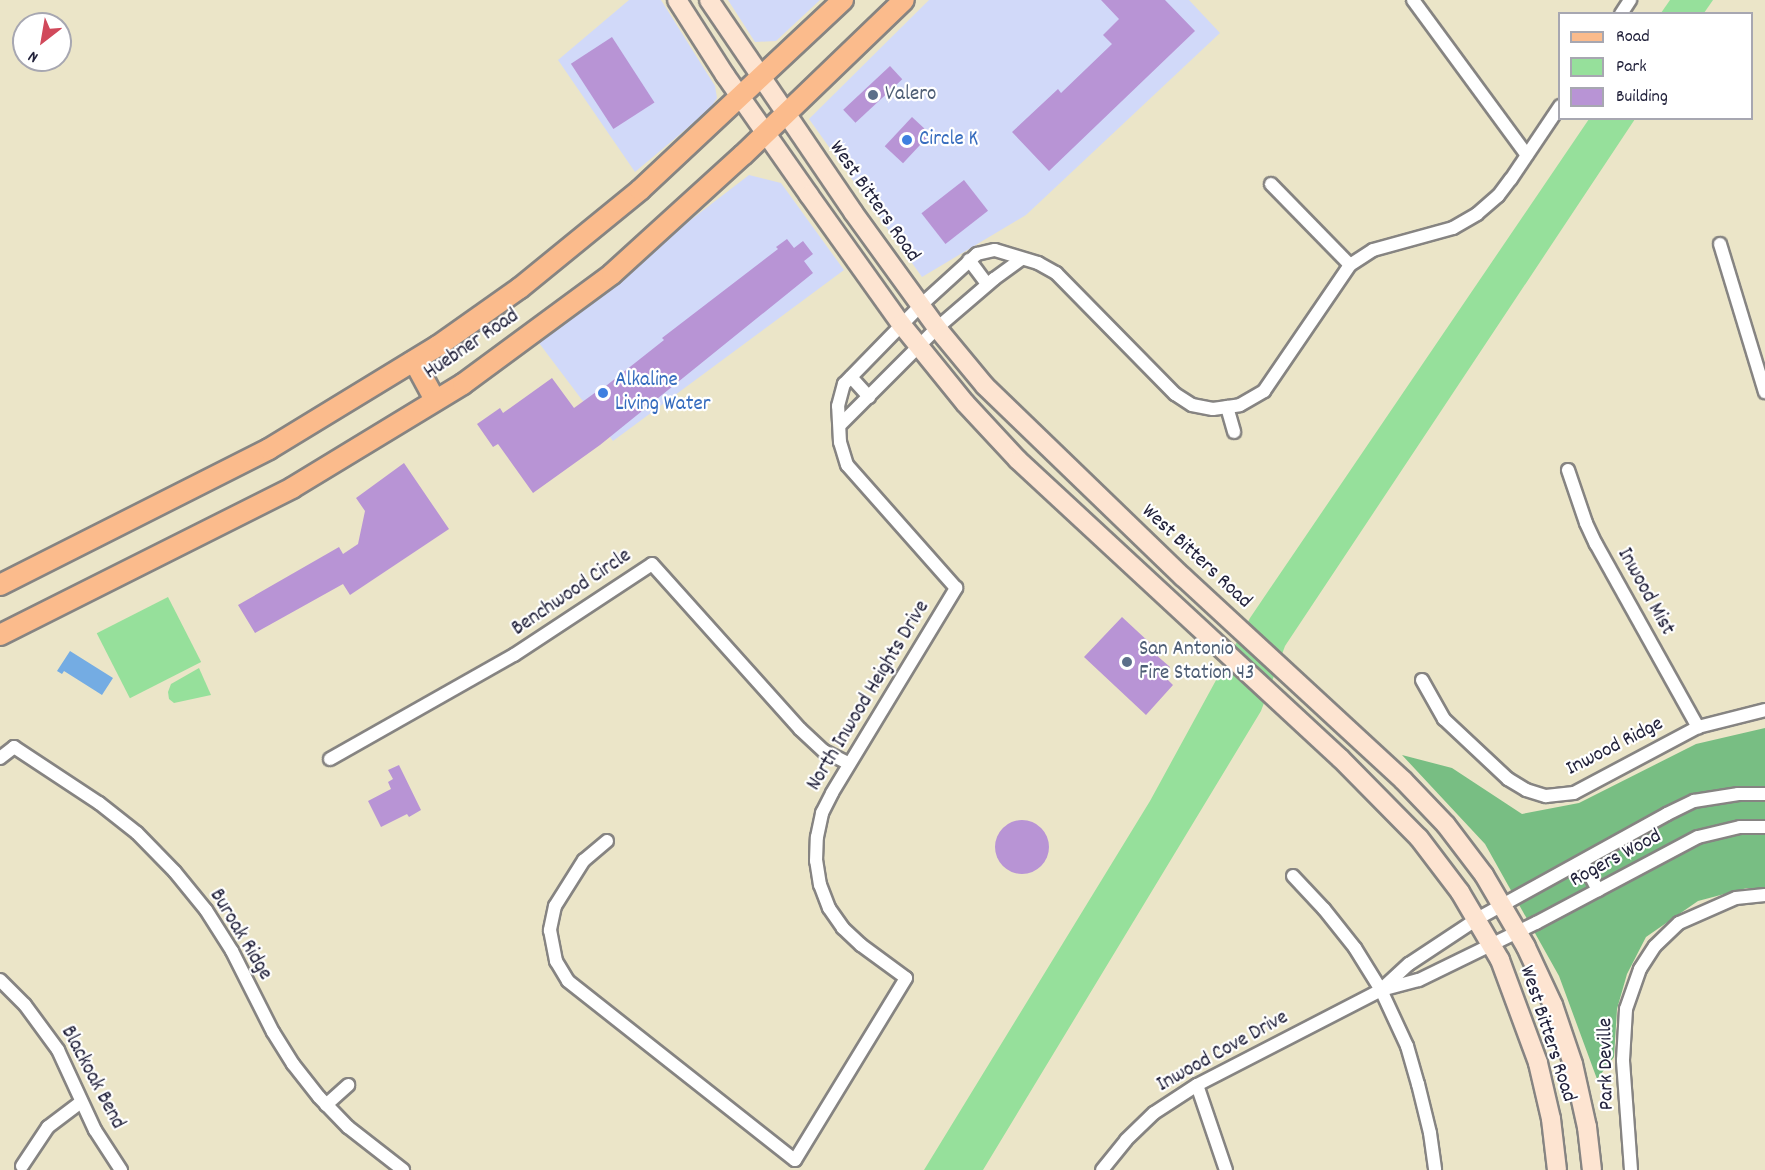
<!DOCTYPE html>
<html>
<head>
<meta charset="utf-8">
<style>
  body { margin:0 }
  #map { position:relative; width:1765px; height:1170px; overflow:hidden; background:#ebe5c8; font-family:Dekko,sans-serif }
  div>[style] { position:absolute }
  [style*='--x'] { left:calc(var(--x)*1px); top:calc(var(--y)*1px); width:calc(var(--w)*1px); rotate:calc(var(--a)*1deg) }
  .built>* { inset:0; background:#d1d9f9 }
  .green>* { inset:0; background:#96e09b; transform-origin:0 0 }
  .forest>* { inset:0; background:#78be83 }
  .water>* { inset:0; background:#74ace3 }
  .building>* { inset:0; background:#b894d5; transform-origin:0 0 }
  .round { border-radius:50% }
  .roads { filter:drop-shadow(2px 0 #868482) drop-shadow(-2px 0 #868482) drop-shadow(0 2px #868482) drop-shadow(0 -2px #868482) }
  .street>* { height:12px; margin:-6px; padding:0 6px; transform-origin:6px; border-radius:6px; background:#fff }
  .secondary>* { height:18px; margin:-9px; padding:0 9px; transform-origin:9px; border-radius:9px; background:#fde4d1 }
  .primary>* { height:20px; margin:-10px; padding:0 10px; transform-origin:10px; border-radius:10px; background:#fbbb8c }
  .dots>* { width:16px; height:16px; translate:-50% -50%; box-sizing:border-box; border:3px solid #fff; border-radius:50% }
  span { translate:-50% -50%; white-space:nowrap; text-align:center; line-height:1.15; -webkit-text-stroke:4.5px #fff; paint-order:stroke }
  .service-label { font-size:21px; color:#4e5e75 }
  .left { translate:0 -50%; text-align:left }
  .shop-label { font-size:21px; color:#366cbe }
  .street-label { font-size:21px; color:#22223b }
  .legend { position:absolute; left:1558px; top:12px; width:195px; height:108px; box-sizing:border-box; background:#fff; border:2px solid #a7a7b1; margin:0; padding:8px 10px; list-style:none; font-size:18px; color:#22223b }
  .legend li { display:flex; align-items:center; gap:12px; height:30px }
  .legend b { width:30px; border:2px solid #a7a7b1 }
  .north { position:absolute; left:12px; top:12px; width:60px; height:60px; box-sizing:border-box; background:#fff; border:2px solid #a7a7b1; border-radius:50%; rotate:211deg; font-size:16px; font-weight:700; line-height:24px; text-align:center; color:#22223b }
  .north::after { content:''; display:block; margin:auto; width:21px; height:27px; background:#d1495b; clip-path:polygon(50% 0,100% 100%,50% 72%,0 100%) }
</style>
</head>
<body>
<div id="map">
  <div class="built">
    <div style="clip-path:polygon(629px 0,661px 0,715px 86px,717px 98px,710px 109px,635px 172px,558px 60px)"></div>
    <div style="clip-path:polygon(728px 0,820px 0,776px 41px,755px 42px)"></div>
    <div style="clip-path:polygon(929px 0,1189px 0,1220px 33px,1026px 215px,922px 277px,809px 119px)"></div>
    <div style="clip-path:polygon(749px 175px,781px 183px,844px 270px,613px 441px,536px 339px)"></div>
  </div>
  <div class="green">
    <div style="clip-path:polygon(1670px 0,1713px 0,1704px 13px,1661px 13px)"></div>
    <div style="clip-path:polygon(1589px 119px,1635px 119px,1285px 646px,1261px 711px,983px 1170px,924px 1170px,1150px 801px,1250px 618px)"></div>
    <div style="left:168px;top:597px;width:73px;height:80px;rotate:63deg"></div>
    <div style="clip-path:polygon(199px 668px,211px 695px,174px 703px,169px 699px,168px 692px,171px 684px)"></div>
  </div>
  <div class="forest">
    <div style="clip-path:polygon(1765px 728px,1765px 888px,1747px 888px,1698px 901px,1646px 937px,1627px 974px,1617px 1009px,1614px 1057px,1597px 1079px,1559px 976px,1485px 844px,1402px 755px,1452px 768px,1522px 814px,1579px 803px,1696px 744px)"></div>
  </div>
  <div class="water">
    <div style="clip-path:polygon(70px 651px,113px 678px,102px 695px,64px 671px,62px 674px,57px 671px)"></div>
  </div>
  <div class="building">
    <div style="clip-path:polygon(1101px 0,1165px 0,1195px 31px,1049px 171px,1012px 132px,1058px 89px,1061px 93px,1112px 44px,1103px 35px,1119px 19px)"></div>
    <div style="left:612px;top:37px;width:78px;height:49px;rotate:57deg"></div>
    <div style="left:890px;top:66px;width:18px;height:64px;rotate:47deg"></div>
    <div style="left:912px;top:117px;width:25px;height:40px;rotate:43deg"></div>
    <div style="left:964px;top:180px;width:39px;height:54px;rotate:52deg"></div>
    <div style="clip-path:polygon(787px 239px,794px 248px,803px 241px,813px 254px,804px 261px,813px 273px,600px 445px,533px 493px,498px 444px,493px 447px,477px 424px,500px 408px,503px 413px,552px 378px,574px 408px,596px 392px,597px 393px,664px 340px,662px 338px,778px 249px,776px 247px)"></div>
    <div style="clip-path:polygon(404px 463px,449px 529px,350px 595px,343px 584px,255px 633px,238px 605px,339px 547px,343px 554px,358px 544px,365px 511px,356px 498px)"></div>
    <div style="clip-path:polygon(1122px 617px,1150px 643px,1147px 647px,1170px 667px,1163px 675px,1173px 685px,1146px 715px,1084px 657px)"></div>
    <div style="clip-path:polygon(399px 765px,421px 810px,409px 817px,407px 814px,381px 827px,368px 801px,391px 789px,388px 782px,393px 779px,388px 770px)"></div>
    <div class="round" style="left:995px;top:820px;width:54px;height:54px"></div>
  </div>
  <div class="roads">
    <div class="street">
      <div style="--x:1413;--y:0;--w:192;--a:53.7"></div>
      <div style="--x:1621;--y:14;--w:17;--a:-57"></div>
      <div style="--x:1271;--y:184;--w:113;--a:45.7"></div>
      <div style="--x:1720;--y:244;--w:155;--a:73.1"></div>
      <div style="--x:969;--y:260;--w:30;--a:53"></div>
      <div style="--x:851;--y:377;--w:27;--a:48"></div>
      <div style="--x:1227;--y:407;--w:26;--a:74"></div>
      <div style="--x:841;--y:424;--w:136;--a:-45"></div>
      <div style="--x:937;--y:328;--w:75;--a:-40.7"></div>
      <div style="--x:994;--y:279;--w:34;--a:-36"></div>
      <div style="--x:1568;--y:470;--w:56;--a:71.2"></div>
      <div style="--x:1586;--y:523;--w:23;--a:65"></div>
      <div style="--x:1596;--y:544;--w:210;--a:60.9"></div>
      <div style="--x:1422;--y:680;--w:45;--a:60.6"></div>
      <div style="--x:1444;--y:719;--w:88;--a:43.2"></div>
      <div style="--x:1508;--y:779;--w:21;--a:31"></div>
      <div style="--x:1526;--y:790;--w:21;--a:17"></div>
      <div style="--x:1546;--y:796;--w:28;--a:-6"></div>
      <div style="--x:1574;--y:793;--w:140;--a:-28"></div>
      <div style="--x:1698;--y:727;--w:69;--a:-14.2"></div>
      <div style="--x:0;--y:758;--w:18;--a:-38"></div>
      <div style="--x:14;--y:747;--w:102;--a:33.4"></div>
      <div style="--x:99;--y:803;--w:48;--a:38.3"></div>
      <div style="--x:137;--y:833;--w:54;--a:45.7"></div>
      <div style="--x:175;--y:872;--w:49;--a:50.8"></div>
      <div style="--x:206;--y:910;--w:49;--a:57.6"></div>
      <div style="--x:232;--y:951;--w:91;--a:63.2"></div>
      <div style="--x:273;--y:1032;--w:38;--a:58"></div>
      <div style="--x:293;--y:1064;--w:42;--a:51.8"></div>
      <div style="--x:319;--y:1097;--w:42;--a:46"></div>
      <div style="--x:348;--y:1127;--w:70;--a:38"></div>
      <div style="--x:330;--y:759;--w:211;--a:-29.5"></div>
      <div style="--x:514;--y:655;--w:165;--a:-33.4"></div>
      <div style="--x:652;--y:564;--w:222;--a:48.1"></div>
      <div style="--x:800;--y:729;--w:33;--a:43"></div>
      <div style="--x:824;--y:751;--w:28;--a:27"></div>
      <div style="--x:607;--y:841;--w:30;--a:140"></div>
      <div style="--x:584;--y:860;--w:54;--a:122.2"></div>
      <div style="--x:555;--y:906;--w:25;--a:102"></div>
      <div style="--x:550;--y:930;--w:32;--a:79"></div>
      <div style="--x:556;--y:961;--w:23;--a:59"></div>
      <div style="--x:568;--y:981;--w:289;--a:38.3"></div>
      <div style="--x:795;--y:1160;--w:213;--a:-58.6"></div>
      <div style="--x:906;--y:978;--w:56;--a:-143.7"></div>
      <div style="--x:861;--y:945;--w:25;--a:-137"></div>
      <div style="--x:843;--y:928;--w:24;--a:-125"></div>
      <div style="--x:829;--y:908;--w:25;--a:-111"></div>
      <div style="--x:820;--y:885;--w:24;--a:-99"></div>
      <div style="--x:816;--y:861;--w:24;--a:-88"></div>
      <div style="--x:817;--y:837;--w:25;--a:-78"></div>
      <div style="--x:822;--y:813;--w:22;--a:-63"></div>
      <div style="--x:832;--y:793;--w:240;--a:-58.8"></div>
      <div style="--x:956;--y:588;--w:164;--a:-131.5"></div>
      <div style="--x:847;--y:465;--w:24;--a:-107"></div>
      <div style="--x:840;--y:442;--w:36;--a:-93"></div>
      <div style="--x:838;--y:406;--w:23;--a:-75"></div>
      <div style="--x:844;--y:384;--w:110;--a:-45.7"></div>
      <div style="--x:921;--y:305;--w:76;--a:-42.3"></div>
      <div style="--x:977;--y:254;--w:18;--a:-13"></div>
      <div style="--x:995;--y:250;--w:45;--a:16.8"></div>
      <div style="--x:1038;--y:263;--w:21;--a:29"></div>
      <div style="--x:1056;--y:273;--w:170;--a:45.5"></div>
      <div style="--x:1175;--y:394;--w:20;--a:33"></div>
      <div style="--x:1192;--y:405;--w:21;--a:11"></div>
      <div style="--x:1213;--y:409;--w:27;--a:-8"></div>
      <div style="--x:1240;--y:405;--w:28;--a:-30"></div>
      <div style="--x:1264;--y:391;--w:153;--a:-55.7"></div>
      <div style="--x:1350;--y:265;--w:27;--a:-33"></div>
      <div style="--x:1373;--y:250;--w:83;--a:-15.4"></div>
      <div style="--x:1453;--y:228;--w:28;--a:-30"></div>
      <div style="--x:1477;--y:214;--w:28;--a:-41"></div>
      <div style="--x:1498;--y:196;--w:21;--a:-53"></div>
      <div style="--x:1511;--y:179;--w:88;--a:-56.1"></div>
      <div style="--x:1583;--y:862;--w:32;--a:62"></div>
      <div style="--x:1293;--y:876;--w:45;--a:46.8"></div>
      <div style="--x:1324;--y:909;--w:50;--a:51.5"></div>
      <div style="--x:1355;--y:948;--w:49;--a:58.2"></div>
      <div style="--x:1381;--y:990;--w:62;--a:65.1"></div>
      <div style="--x:1407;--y:1046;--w:40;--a:74"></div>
      <div style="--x:1418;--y:1084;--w:50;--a:76.2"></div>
      <div style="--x:1430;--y:1133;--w:37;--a:82"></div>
      <div style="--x:0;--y:980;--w:35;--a:45"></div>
      <div style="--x:25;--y:1005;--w:56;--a:53.7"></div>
      <div style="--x:58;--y:1050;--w:88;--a:65.2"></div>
      <div style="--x:95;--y:1130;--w:48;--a:57"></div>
      <div style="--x:1384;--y:987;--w:34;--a:-43"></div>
      <div style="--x:1409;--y:964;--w:82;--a:-33.5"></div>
      <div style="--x:1477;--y:919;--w:217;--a:-28.9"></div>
      <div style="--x:1667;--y:814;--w:30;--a:-26"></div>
      <div style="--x:1694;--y:801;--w:45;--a:-9"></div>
      <div style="--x:1738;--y:794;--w:27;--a:0"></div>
      <div style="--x:1197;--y:1085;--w:90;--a:71.2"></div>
      <div style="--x:326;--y:1105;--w:30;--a:-42"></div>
      <div style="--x:22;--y:1166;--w:47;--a:-56.3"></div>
      <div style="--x:48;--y:1127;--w:41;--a:-37.1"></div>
      <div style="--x:1102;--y:1170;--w:38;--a:-51"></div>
      <div style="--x:1126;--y:1140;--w:39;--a:-44"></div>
      <div style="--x:1154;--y:1113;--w:51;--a:-33.1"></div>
      <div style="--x:1197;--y:1085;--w:207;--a:-27.3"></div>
      <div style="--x:1381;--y:990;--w:39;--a:-15"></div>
      <div style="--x:1419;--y:980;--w:130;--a:-26"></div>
      <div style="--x:1536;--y:923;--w:183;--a:-28"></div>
      <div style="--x:1698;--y:837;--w:43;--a:-13.4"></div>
      <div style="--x:1740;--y:827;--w:25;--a:0"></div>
      <div style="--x:1631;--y:1170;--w:110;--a:-94.2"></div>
      <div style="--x:1623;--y:1060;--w:51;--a:-86.6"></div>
      <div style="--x:1626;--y:1009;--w:42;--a:-70.7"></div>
      <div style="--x:1640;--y:969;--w:27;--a:-57"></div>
      <div style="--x:1655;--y:946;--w:33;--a:-44"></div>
      <div style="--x:1679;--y:923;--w:62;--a:-23.7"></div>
      <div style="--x:1736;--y:898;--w:29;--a:-6"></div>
    </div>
    <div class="secondary">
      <div style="--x:677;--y:0;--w:89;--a:57.4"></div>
      <div style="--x:725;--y:75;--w:146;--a:55"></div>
      <div style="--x:809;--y:195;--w:158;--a:54.5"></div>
      <div style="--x:901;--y:324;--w:102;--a:51"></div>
      <div style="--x:965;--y:403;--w:78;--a:47.1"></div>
      <div style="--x:1018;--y:460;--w:439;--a:42.8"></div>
      <div style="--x:1340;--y:758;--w:112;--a:45.4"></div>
      <div style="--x:1419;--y:838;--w:68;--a:52.8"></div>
      <div style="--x:1460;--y:892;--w:79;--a:59.5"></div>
      <div style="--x:1500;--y:960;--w:110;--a:69.7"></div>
      <div style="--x:1538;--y:1063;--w:57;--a:76.9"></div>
      <div style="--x:1551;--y:1119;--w:51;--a:83.3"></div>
      <div style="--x:709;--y:0;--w:256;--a:55.8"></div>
      <div style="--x:853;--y:212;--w:143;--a:54.1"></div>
      <div style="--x:937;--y:328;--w:75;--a:50.4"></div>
      <div style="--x:985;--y:386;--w:275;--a:44"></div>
      <div style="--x:1183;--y:577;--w:299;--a:42.7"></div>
      <div style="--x:1403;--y:780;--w:62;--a:46.3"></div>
      <div style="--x:1446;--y:825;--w:63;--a:52.8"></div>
      <div style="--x:1484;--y:875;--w:83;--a:59.7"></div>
      <div style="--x:1526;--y:947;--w:64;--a:65"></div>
      <div style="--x:1553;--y:1005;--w:62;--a:71.3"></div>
      <div style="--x:1573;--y:1064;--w:65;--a:77.5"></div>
      <div style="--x:1587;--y:1127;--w:43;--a:83.4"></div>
    </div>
    <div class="primary">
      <div style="--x:414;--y:361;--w:44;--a:61.7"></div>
      <div style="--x:0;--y:585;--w:301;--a:-26.8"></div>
      <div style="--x:269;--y:449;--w:198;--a:-31.4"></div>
      <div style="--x:438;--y:346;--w:100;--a:-35.3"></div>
      <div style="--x:520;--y:288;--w:155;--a:-39.2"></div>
      <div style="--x:640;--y:190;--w:278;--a:-43.1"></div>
      <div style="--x:0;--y:635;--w:327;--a:-26.7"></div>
      <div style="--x:292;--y:488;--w:200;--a:-31.3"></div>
      <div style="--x:463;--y:384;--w:185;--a:-36.4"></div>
      <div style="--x:612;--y:274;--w:177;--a:-42.3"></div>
      <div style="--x:743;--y:155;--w:223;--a:-43.9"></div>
    </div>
  </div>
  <div class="dots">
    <div style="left:873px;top:95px;background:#5c6f8a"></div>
    <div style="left:907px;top:140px;background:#3f7fe0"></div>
    <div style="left:603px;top:393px;background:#3f7fe0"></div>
    <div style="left:1127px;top:662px;background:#5c6f8a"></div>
  </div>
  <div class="service-label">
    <span class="left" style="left:885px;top:95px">Valero</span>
    <span class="left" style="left:1139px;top:662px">San Antonio<br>Fire Station 43</span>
  </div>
  <div class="shop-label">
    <span class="left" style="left:919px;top:140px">Circle K</span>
    <span class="left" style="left:615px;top:393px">Alkaline<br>Living Water</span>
  </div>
  <div class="street-label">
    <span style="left:874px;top:202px;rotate:55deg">West Bitters Road</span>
    <span style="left:472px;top:345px;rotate:-34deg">Huebner Road</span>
    <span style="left:1196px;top:557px;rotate:43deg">West Bitters Road</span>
    <span style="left:1645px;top:592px;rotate:61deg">Inwood Mist</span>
    <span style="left:572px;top:593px;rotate:-34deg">Benchwood Circle</span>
    <span style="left:869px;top:696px;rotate:-59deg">North Inwood Heights Drive</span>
    <span style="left:1615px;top:747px;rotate:-27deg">Inwood Ridge</span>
    <span style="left:1616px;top:859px;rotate:-28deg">Rogers Wood</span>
    <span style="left:240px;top:935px;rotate:59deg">Buroak Ridge</span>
    <span style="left:1547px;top:1034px;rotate:72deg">West Bitters Road</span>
    <span style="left:1223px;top:1052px;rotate:-29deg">Inwood Cove Drive</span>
    <span style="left:1607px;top:1064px;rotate:-91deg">Park Deville</span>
    <span style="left:92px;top:1078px;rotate:62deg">Blackoak Bend</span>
  </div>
  <ul class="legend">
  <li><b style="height:8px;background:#fbbb8c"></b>Road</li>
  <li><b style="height:16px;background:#96e09b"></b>Park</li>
  <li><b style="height:16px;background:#b894d5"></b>Building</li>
  </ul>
  <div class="north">N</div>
</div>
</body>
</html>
